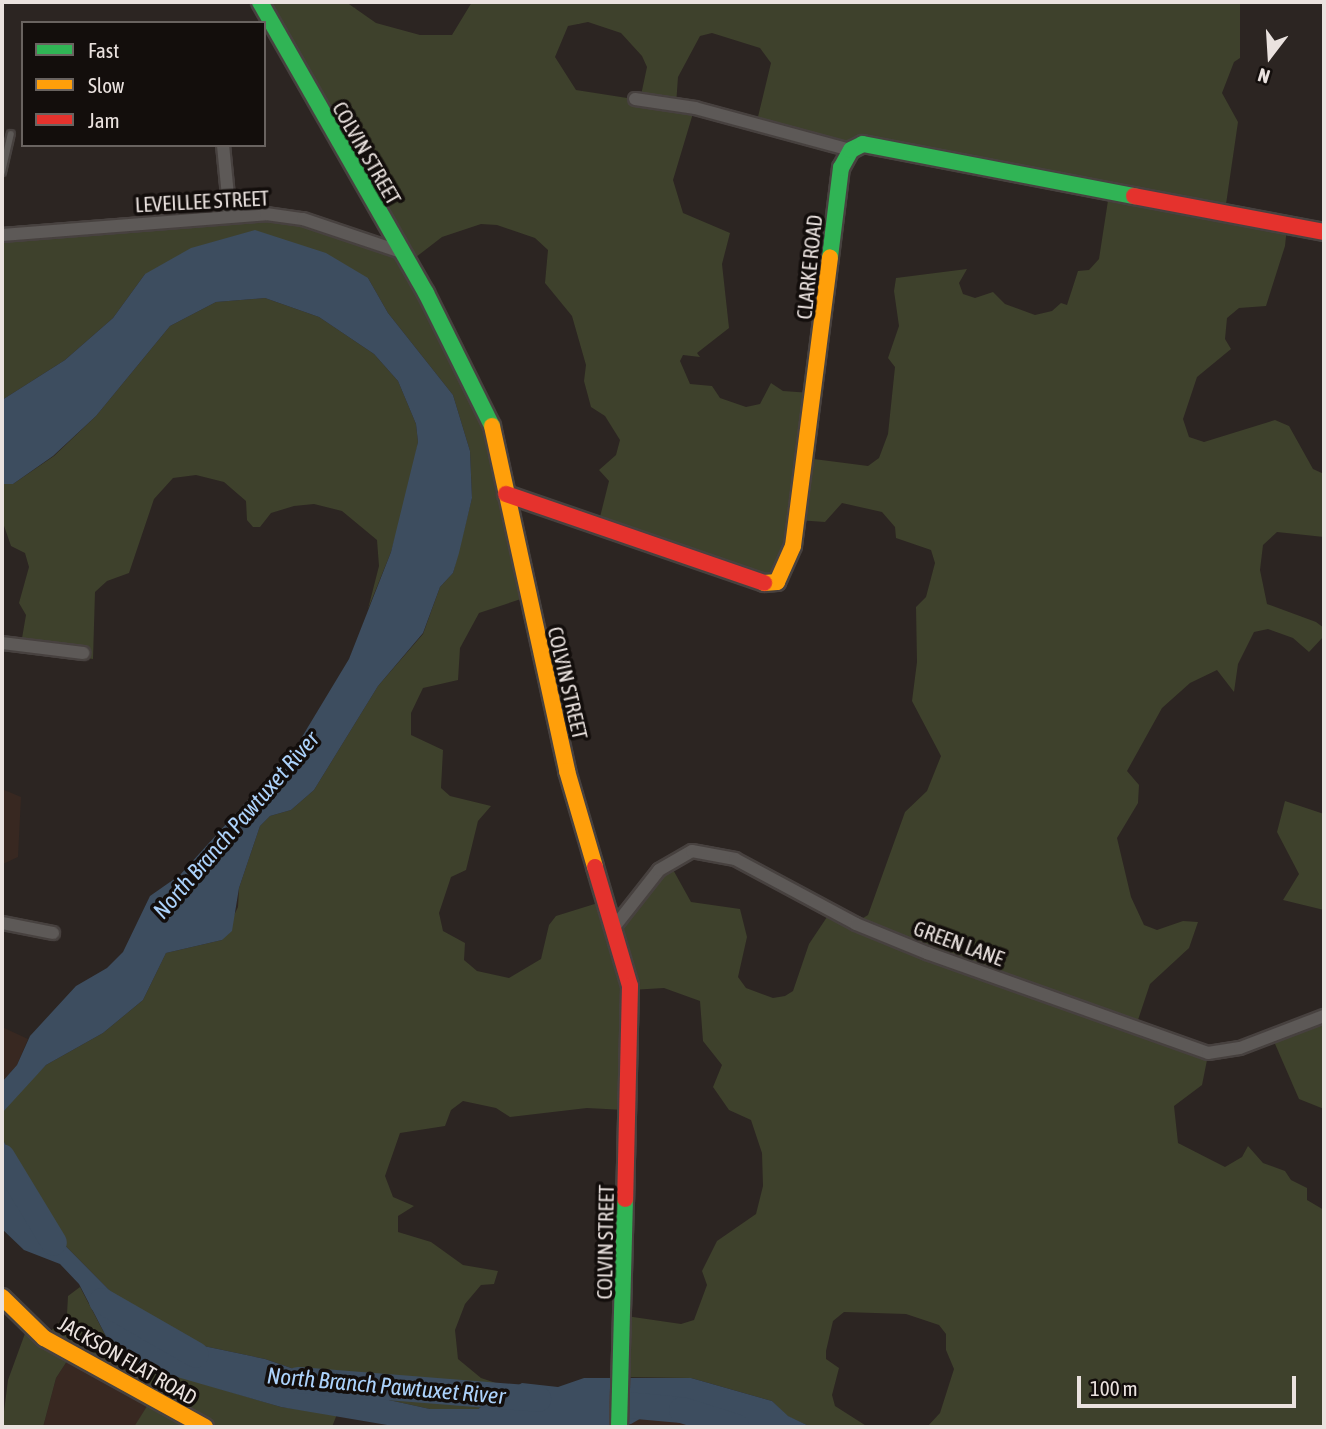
<!DOCTYPE html>
<html>
<head>
<meta charset="utf-8">
<style>
  body { margin:0 }
  #map { position:relative; width:1326px; height:1429px; overflow:hidden; background:#2c2522; font-family:"Asap Condensed",sans-serif }
  div>[style] { position:absolute }
  [style*='--x'] { left:calc(var(--x)*1px); top:calc(var(--y)*1px); width:calc(var(--w)*1px); rotate:calc(var(--a)*1deg) }
  .built>* { inset:0; background:#382821 }
  .green>* { inset:0; background:#3e412c }
  .water>* { inset:0; background:#3d4d5f }
  .river>* { height:26px; margin:-13px; padding:0 13px; transform-origin:13px; border-radius:13px; background:#3d4d5f }
  .roads { filter:drop-shadow(2px 0 #47413f) drop-shadow(-2px 0 #47413f) drop-shadow(0 2px #47413f) drop-shadow(0 -2px #47413f) }
  .lane>* { height:6px; margin:-3px; padding:0 3px; transform-origin:3px; border-radius:3px; background:#5d5957 }
  .street>* { height:12px; margin:-6px; padding:0 6px; transform-origin:6px; border-radius:6px; background:#5d5957 }
  .fast>* { height:16px; margin:-8px; padding:0 8px; transform-origin:8px; border-radius:8px; background:#30b455 }
  .slow>* { height:16px; margin:-8px; padding:0 8px; transform-origin:8px; border-radius:8px; background:#ff9f0a }
  .jam>* { height:16px; margin:-8px; padding:0 8px; transform-origin:8px; border-radius:8px; background:#e5322d }
  span { translate:-50% -50%; white-space:nowrap; text-align:center; line-height:1.15; -webkit-text-stroke:7px #130e0c; paint-order:stroke }
  .street-label { font-size:21px; color:#eae2df }
  .water-label { font-size:23px; color:#acd2fb; font-style:italic }
  .frame { position:absolute; inset:0; border:4px solid #eae2df; pointer-events:none }
  .legend { position:absolute; left:21px; top:21px; width:245px; height:126px; box-sizing:border-box; background:#130e0c; border:2px solid #696360; margin:0; padding:9px 12px; list-style:none; font-size:21px; color:#eae2df }
  .legend li { display:flex; align-items:center; gap:14px; height:35px }
  .legend b { width:35px; border:2px solid #696360 }
  .north { position:absolute; left:1235px; top:21px; width:70px; height:70px; -webkit-text-stroke:5px #130e0c; paint-order:stroke; rotate:197deg; font-size:19px; font-weight:700; line-height:28px; text-align:center; color:#eae2df }
  .north::after { content:''; display:block; margin:auto; width:24px; height:32px; background:#eae2df; clip-path:polygon(50% 0,100% 100%,50% 72%,0 100%) }
  .scale { position:absolute; left:1077px; top:1376px; width:219px; height:32px; box-sizing:border-box; border:4px solid #eae2df; border-top:0; padding-left:9px; font-size:21px; line-height:24px; white-space:nowrap; color:#eae2df; -webkit-text-stroke:5px #130e0c; paint-order:stroke }
</style>
</head>
<body>
<div id="map">
  <div class="built">
    <div style="clip-path:polygon(2px 789px,21px 797px,18px 857px,3px 864px)"></div>
    <div style="clip-path:polygon(2px 1027px,28px 1039px,17px 1065px,2px 1082px)"></div>
    <div style="clip-path:polygon(69px 1358px,149px 1403px,136px 1426px,43px 1427px,56px 1378px)"></div>
    <div style="clip-path:polygon(664px 1405px,744px 1427px,618px 1427px)"></div>
  </div>
  <div class="green">
    <div style="clip-path:polygon(evenodd,259px 2px,346px 2px,376px 23px,420px 35px,452px 35px,472px 2px,1240px 2px,1240px 58px,1234px 62px,1222px 93px,1238px 122px,1225px 211px,1287px 227px,1285px 246px,1266px 306px,1239px 308px,1227px 318px,1225px 339px,1231px 349px,1197px 377px,1183px 419px,1189px 437px,1204px 442px,1275px 420px,1289px 426px,1313px 469px,1324px 474px,1324px 537px,1277px 532px,1263px 545px,1260px 570px,1267px 604px,1316px 622px,1324px 628px,1324px 636px,1309px 652px,1293px 638px,1268px 629px,1254px 632px,1238px 664px,1234px 692px,1217px 670px,1190px 683px,1162px 708px,1127px 771px,1139px 785px,1138px 803px,1117px 838px,1131px 897px,1144px 925px,1157px 930px,1183px 921px,1198px 922px,1189px 948px,1150px 984px,1137px 1023px,1208px 1055px,1202px 1085px,1174px 1106px,1178px 1143px,1225px 1167px,1242px 1157px,1248px 1146px,1263px 1163px,1285px 1171px,1291px 1180px,1307px 1188px,1307px 1200px,1324px 1210px,1324px 1427px,927px 1427px,940px 1413px,954px 1369px,946px 1350px,946px 1334px,939px 1325px,906px 1314px,844px 1312px,833px 1321px,826px 1351px,826px 1359px,839px 1368px,832px 1395px,835px 1406px,868px 1427px,811px 1427px,787px 1416px,772px 1401px,691px 1378px,624px 1377px,626px 1316px,681px 1324px,694px 1320px,707px 1285px,702px 1271px,717px 1241px,756px 1214px,763px 1186px,762px 1153px,751px 1120px,729px 1110px,713px 1087px,722px 1065px,703px 1041px,700px 1001px,664px 988px,631px 990px,625px 1110px,587px 1108px,510px 1117px,496px 1108px,463px 1101px,451px 1110px,445px 1126px,400px 1133px,385px 1176px,393px 1197px,414px 1206px,398px 1216px,398px 1232px,431px 1242px,463px 1265px,498px 1271px,494px 1284px,481px 1285px,465px 1304px,455px 1330px,458px 1359px,481px 1378px,511px 1388px,478px 1409px,430px 1409px,375px 1397px,265px 1359px,156px 1336px,132px 1320px,123px 1304px,30px 1210px,2px 1136px,2px 1113px,8px 1103px,46px 1065px,103px 1033px,143px 1000px,166px 953px,222px 940px,238px 907px,239px 888px,260px 826px,270px 816px,291px 810px,314px 790px,378px 686px,423px 634px,440px 587px,453px 573px,472px 498px,470px 451px,453px 395px,388px 313px,368px 278px,145px 274px,113px 318px,65px 360px,2px 400px,2px 237px,267px 215px,394px 249px,259px 2px,588px 22px,621px 33px,642px 56px,647px 67px,640px 100px,576px 90px,555px 57px,568px 26px,588px 22px,259px 2px,712px 33px,760px 48px,771px 63px,756px 125px,849px 151px,1109px 194px,1099px 259px,1089px 270px,1078px 271px,1067px 305px,1061px 303px,1052px 311px,1035px 315px,1005px 304px,993px 292px,975px 298px,963px 294px,959px 283px,967px 269px,896px 278px,894px 291px,899px 326px,888px 358px,895px 367px,888px 434px,879px 458px,868px 466px,806px 458px,811px 393px,783px 391px,771px 383px,760px 404px,746px 407px,720px 398px,712px 386px,690px 384px,680px 361px,683px 355px,700px 357px,697px 353px,729px 328px,722px 264px,730px 233px,683px 213px,673px 180px,694px 110px,676px 105px,678px 77px,700px 36px,712px 33px,259px 2px,481px 224px,497px 225px,535px 238px,548px 250px,545px 283px,572px 316px,586px 365px,584px 381px,591px 407px,605px 416px,620px 440px,616px 455px,599px 470px,609px 481px,598px 525px,772px 583px,797px 520px,825px 522px,842px 503px,882px 512px,895px 527px,896px 538px,931px 550px,935px 563px,926px 597px,916px 607px,917px 662px,912px 701px,941px 756px,927px 791px,905px 812px,868px 915px,855px 923px,829px 914px,809px 944px,793px 991px,785px 996px,773px 998px,746px 988px,738px 977px,747px 937px,740px 909px,691px 902px,671px 866px,611px 920px,601px 902px,556px 916px,549px 925px,541px 959px,509px 978px,477px 971px,464px 960px,465px 943px,443px 931px,439px 913px,451px 877px,466px 870px,478px 821px,491px 806px,450px 796px,441px 788px,443px 750px,411px 735px,411px 713px,423px 688px,458px 680px,460px 648px,479px 613px,524px 598px,476px 391px,407px 264px,442px 237px,481px 224px)"></div>
    <div style="clip-path:polygon(265px 298px,319px 317px,374px 354px,398px 381px,416px 424px,418px 442px,409px 491px,391px 552px,368px 609px,379px 566px,377px 540px,342px 511px,314px 504px,294px 506px,271px 513px,260px 527px,253px 527px,247px 520px,246px 501px,224px 482px,196px 475px,173px 478px,154px 499px,129px 573px,107px 581px,95px 592px,93px 659px,35px 651px,21px 644px,26px 615px,19px 603px,29px 567px,25px 553px,11px 546px,2px 520px,2px 484px,13px 484px,54px 456px,96px 416px,170px 326px,216px 302px)"></div>
    <div style="clip-path:polygon(1285px 801px,1324px 814px,1324px 910px,1283px 900px,1299px 874px,1277px 832px)"></div>
    <div style="clip-path:polygon(1324px 1013px,1324px 1109px,1299px 1099px,1272px 1037px)"></div>
    <div style="clip-path:polygon(80px 1287px,110px 1344px,124px 1360px,281px 1407px,337px 1414px,332px 1427px,134px 1427px,149px 1403px,69px 1358px,56px 1378px,43px 1427px,2px 1427px,8px 1380px,27px 1328px,44px 1338px,67px 1314px,68px 1296px)"></div>
  </div>
  <div class="water">
    <div style="clip-path:polygon(255px 230px,326px 253px,368px 278px,388px 313px,453px 395px,470px 451px,472px 498px,459px 553px,453px 573px,440px 587px,423px 633px,378px 686px,314px 790px,291px 810px,270px 816px,260px 826px,239px 888px,232px 931px,222px 940px,166px 953px,143px 1000px,103px 1033px,46px 1065px,2px 1113px,2px 1082px,17px 1065px,30px 1036px,76px 986px,107px 968px,123px 952px,150px 896px,180px 875px,256px 791px,279px 775px,349px 659px,391px 552px,418px 442px,416px 424px,398px 381px,374px 354px,319px 317px,265px 298px,216px 302px,170px 326px,96px 416px,53px 456px,13px 484px,2px 484px,2px 400px,65px 360px,113px 318px,145px 274px,191px 248px)"></div>
    <div style="clip-path:polygon(2px 1136px,30px 1210px,123px 1304px,132px 1320px,156px 1336px,265px 1359px,375px 1397px,430px 1409px,478px 1409px,522px 1383px,558px 1387px,584px 1378px,691px 1378px,772px 1401px,788px 1416px,811px 1427px,744px 1427px,664px 1405px,631px 1424px,608px 1427px,399px 1427px,281px 1407px,139px 1366px,124px 1360px,110px 1344px,79px 1284px,60px 1264px,24px 1250px,2px 1229px)"></div>
  </div>
  <div class="river">
    <div style="--x:2;--y:1157;--w:100;--a:58.8"></div>
    <div style="--x:102;--y:1301;--w:108;--a:29.9"></div>
    <div style="--x:298;--y:1380;--w:241;--a:4.5"></div>
    <div style="--x:626;--y:1405;--w:56;--a:5.1"></div>
    <div style="--x:682;--y:1410;--w:57;--a:17.5"></div>
  </div>
  <div class="roads">
    <div class="lane">
      <div style="--x:2;--y:172;--w:39;--a:-77"></div>
    </div>
    <div class="street">
      <div style="--x:635;--y:99;--w:61;--a:8.5"></div>
      <div style="--x:695;--y:108;--w:162;--a:15.1"></div>
      <div style="--x:223;--y:145;--w:71;--a:84.4"></div>
      <div style="--x:2;--y:235;--w:265;--a:-4.5"></div>
      <div style="--x:266;--y:214;--w:37;--a:8"></div>
      <div style="--x:303;--y:219;--w:100;--a:18.6"></div>
      <div style="--x:2;--y:643;--w:82;--a:7"></div>
      <div style="--x:2;--y:923;--w:52;--a:11.1"></div>
      <div style="--x:615;--y:926;--w:71;--a:-51.8"></div>
      <div style="--x:659;--y:870;--w:38;--a:-30"></div>
      <div style="--x:692;--y:851;--w:44;--a:10.5"></div>
      <div style="--x:735;--y:859;--w:137;--a:28.2"></div>
      <div style="--x:856;--y:924;--w:77;--a:22.2"></div>
      <div style="--x:927;--y:953;--w:298;--a:19.6"></div>
      <div style="--x:1208;--y:1053;--w:32;--a:-9"></div>
      <div style="--x:1240;--y:1048;--w:90;--a:-20.9"></div>
    </div>
    <div class="fast">
      <div style="--x:260;--y:2;--w:335;--a:60.3"></div>
      <div style="--x:426;--y:293;--w:148;--a:63.6"></div>
      <div style="--x:830;--y:257;--w:90;--a:-83"></div>
      <div style="--x:841;--y:168;--w:21;--a:-61"></div>
      <div style="--x:851;--y:150;--w:13;--a:-27"></div>
      <div style="--x:863;--y:144;--w:276;--a:10.9"></div>
      <div style="--x:619;--y:1427;--w:228;--a:-88.5"></div>
    </div>
    <div class="slow">
      <div style="--x:492;--y:426;--w:353;--a:77.7"></div>
      <div style="--x:567;--y:771;--w:100;--a:73.7"></div>
      <div style="--x:764;--y:583;--w:13;--a:-4"></div>
      <div style="--x:777;--y:582;--w:39;--a:-66"></div>
      <div style="--x:793;--y:546;--w:291;--a:-82.7"></div>
      <div style="--x:2;--y:1297;--w:59;--a:44.3"></div>
      <div style="--x:44;--y:1338;--w:184;--a:28.9"></div>
    </div>
    <div class="jam">
      <div style="--x:1134;--y:196;--w:193;--a:10.7"></div>
      <div style="--x:506;--y:494;--w:273;--a:19"></div>
      <div style="--x:595;--y:867;--w:124;--a:73.6"></div>
      <div style="--x:630;--y:986;--w:213;--a:91.3"></div>
    </div>
  </div>
  <div class="street-label">
    <span style="left:367px;top:153px;rotate:60deg">COLVIN STREET</span>
    <span style="left:202px;top:201px;rotate:-3deg">LEVEILLEE STREET</span>
    <span style="left:809px;top:267px;rotate:-84deg">CLARKE ROAD</span>
    <span style="left:568px;top:683px;rotate:77deg">COLVIN STREET</span>
    <span style="left:959px;top:943px;rotate:20deg">GREEN LANE</span>
    <span style="left:605px;top:1242px;rotate:-89deg">COLVIN STREET</span>
    <span style="left:128px;top:1360px;rotate:30deg">JACKSON FLAT ROAD</span>
  </div>
  <div class="water-label">
    <span style="left:236px;top:825px;rotate:-49deg">North Branch Pawtuxet River</span>
    <span style="left:386px;top:1386px;rotate:5deg">North Branch Pawtuxet River</span>
  </div>
  <div class="frame"></div>
  <ul class="legend">
  <li><b style="height:9px;background:#30b455"></b>Fast</li>
  <li><b style="height:9px;background:#ff9f0a"></b>Slow</li>
  <li><b style="height:9px;background:#e5322d"></b>Jam</li>
  </ul>
  <div class="north">N</div>
  <div class="scale">100 m</div>
</div>
</body>
</html>
